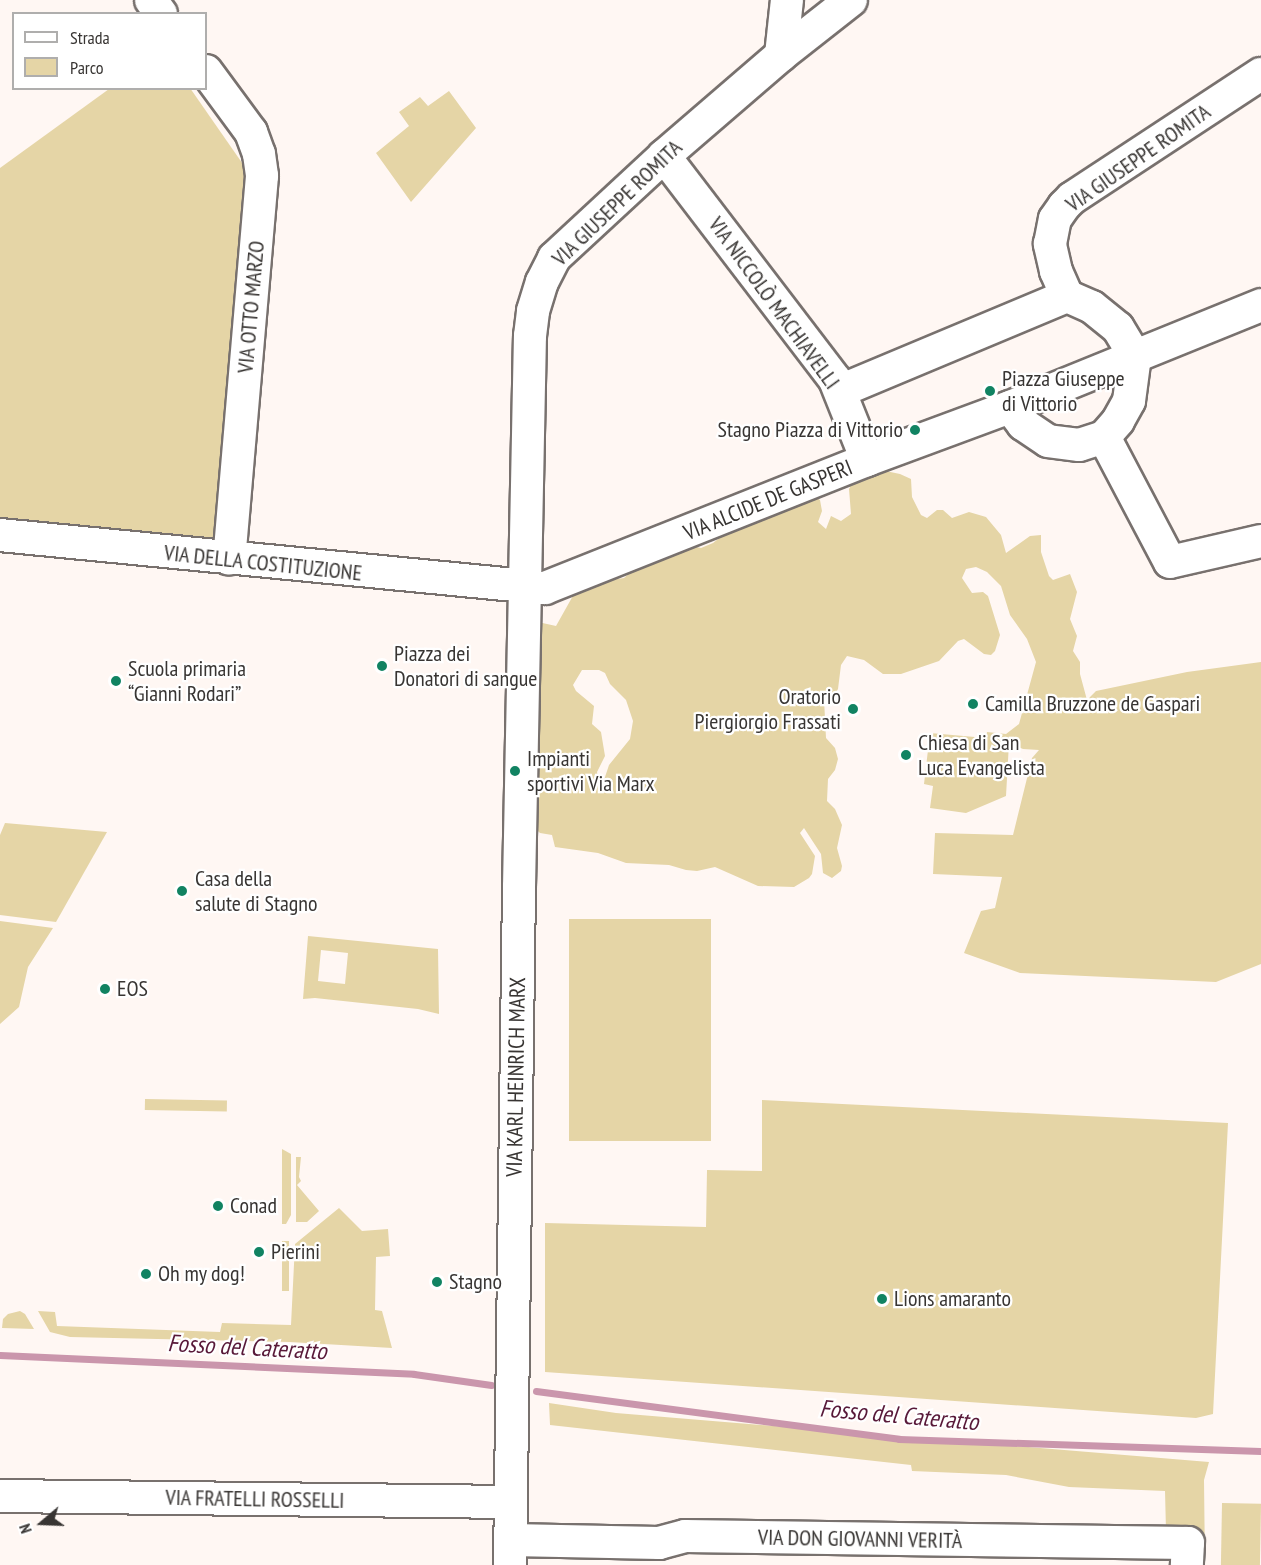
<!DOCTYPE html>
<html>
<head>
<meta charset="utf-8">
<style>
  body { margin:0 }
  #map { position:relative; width:1261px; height:1565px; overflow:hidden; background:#fff7f3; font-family:"PT Sans Narrow",sans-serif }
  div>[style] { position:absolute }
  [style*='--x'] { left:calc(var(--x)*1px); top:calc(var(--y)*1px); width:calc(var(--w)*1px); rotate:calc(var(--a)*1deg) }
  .green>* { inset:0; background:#e5d5a6; transform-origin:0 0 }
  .stream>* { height:7px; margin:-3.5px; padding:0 3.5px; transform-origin:3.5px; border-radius:3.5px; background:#ca96ac }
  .roads { filter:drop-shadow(2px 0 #78716e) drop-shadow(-2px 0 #78716e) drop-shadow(0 2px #78716e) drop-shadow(0 -2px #78716e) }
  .minor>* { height:32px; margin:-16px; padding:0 16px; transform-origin:16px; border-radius:16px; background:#fff }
  .dots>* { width:16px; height:16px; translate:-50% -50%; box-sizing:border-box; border:3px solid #fff; border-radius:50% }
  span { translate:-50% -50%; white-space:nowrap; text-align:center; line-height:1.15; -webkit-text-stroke:4.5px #fff; paint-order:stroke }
  .street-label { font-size:22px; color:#383533 }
  .poi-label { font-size:22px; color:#383533 }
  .left { translate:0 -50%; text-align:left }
  .right { translate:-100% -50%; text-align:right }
  .water-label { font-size:24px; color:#581939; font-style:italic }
  .legend { position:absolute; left:12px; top:12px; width:195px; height:78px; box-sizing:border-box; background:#fff; border:2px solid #afaead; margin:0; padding:8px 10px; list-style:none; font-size:18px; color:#383533 }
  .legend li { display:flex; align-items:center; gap:12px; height:30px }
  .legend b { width:30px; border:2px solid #afaead }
  .north { position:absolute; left:12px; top:1493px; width:60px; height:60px; -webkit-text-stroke:4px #fff; paint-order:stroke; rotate:251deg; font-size:16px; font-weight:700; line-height:24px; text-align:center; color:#383533 }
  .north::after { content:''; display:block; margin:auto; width:21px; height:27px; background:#383533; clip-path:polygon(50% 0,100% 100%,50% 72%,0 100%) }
</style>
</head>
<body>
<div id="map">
  <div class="green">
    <div style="clip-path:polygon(190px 88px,247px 170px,219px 551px,0 528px,0 168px,109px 89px)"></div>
    <div style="clip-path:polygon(449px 91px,476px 128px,411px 202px,376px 153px,409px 126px,399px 112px,420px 97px,428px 106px)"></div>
    <div style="clip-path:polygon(evenodd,876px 469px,900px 474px,911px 479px,912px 497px,921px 515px,927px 518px,937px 510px,943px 510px,952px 518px,969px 512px,986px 517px,1001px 535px,1006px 553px,1030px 536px,1041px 535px,1041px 552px,1049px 576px,1053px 580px,1070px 574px,1077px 592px,1070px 619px,1077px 636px,1073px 651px,1080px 662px,1080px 674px,1087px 700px,1096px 691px,1187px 672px,1261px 662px,1261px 964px,1216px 982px,1020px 973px,964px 953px,981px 911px,995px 908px,1002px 877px,933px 874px,935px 833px,1013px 835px,1032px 758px,1039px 750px,1023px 749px,1009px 743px,1006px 796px,966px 813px,930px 808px,933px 786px,924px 784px,930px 733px,986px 738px,987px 732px,1006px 734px,1019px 724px,1036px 662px,1027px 639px,1010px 615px,1001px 586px,987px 572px,976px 567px,966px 569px,962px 578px,972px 593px,983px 592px,988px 596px,1000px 635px,995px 651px,991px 655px,984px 654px,964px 639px,958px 641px,939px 661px,901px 674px,883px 674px,864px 660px,847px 656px,841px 665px,838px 689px,835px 694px,824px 699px,826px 738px,835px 748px,838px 759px,835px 770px,828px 779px,827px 801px,835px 809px,842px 825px,837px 848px,842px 866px,841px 871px,832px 878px,823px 873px,821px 854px,804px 828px,800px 833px,815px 856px,812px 874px,809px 878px,794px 887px,758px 886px,715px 867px,697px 871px,686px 870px,669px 865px,626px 863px,598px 853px,555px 847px,552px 835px,540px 833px,527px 820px,538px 622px,556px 626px,579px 585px,624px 578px,633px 570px,650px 565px,683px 544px,701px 548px,713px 543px,727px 532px,810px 493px,820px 500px,822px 511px,818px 522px,826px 529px,831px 516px,841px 521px,851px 514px,849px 489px,852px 483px,859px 476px,876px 469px,582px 670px,599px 670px,605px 673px,610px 684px,626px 700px,633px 721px,630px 739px,609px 765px,604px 780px,598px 778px,597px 772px,605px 756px,601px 732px,592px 724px,594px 706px,576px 691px,573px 685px,582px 670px)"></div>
    <div style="clip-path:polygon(5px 823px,107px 832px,56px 922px,0 915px,0 835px)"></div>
    <div style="left:569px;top:919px;width:142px;height:222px"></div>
    <div style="clip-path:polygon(0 921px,53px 928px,28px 967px,19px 1007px,0 1024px)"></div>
    <div style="clip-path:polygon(evenodd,308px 936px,438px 949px,439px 1014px,418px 1009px,315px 998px,303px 999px,308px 936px,321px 950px,348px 953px,345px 984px,318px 981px,321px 950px)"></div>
    <div style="left:145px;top:1099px;width:82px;height:11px;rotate:1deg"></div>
    <div style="clip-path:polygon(762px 1100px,1228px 1123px,1213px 1414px,1196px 1418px,545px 1372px,545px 1223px,706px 1227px,707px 1170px,762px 1171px)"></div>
    <div style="clip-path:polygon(282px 1149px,291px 1154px,291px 1215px,286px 1224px,282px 1224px)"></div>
    <div style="clip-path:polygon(296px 1157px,301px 1157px,299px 1177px,301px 1181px,297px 1185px,319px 1211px,307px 1222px,296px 1222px)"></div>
    <div style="clip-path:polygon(339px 1208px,362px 1231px,388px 1229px,390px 1256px,376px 1257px,375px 1310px,382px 1311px,392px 1348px,290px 1342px,70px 1337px,50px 1332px,38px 1311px,55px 1312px,57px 1326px,220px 1332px,222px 1323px,291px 1325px,295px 1244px)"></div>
    <div style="left:282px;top:1241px;width:7px;height:50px"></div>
    <div style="clip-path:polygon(20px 1311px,25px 1314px,34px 1329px,2px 1328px,3px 1319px,8px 1314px)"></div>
    <div style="clip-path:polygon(549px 1403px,616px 1413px,1209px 1462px,1204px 1480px,1205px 1565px,1198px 1565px,1166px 1531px,1165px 1491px,1069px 1487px,1006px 1475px,912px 1471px,911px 1465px,550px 1425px)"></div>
    <div style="left:1222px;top:1503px;width:39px;height:62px;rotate:1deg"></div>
  </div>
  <div class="stream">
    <div style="--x:0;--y:1355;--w:414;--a:2.6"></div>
    <div style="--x:414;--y:1374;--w:78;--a:8.1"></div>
    <div style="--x:536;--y:1391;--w:366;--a:7.5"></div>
    <div style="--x:899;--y:1439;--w:362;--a:1.9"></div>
  </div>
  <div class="roads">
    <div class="minor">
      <div style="--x:151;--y:0;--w:17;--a:54"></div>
      <div style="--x:781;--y:55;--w:55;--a:-83.8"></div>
      <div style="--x:206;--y:71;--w:76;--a:53.6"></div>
      <div style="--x:251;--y:132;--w:23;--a:70"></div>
      <div style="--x:259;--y:154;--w:22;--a:82"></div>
      <div style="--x:262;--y:176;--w:384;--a:94.9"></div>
      <div style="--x:664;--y:156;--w:282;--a:52.6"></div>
      <div style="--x:835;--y:380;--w:86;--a:68.2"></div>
      <div style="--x:1067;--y:296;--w:27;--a:-114"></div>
      <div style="--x:1056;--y:271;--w:28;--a:-103"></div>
      <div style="--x:1050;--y:244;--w:25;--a:-79"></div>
      <div style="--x:1055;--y:219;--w:16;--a:-55"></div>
      <div style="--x:1064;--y:206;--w:11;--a:-45"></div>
      <div style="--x:1072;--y:198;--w:226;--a:-33.3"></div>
      <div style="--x:840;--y:391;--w:246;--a:-22.7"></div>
      <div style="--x:1067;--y:296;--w:27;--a:24"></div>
      <div style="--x:1092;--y:307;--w:33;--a:39"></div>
      <div style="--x:1118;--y:328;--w:33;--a:59"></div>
      <div style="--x:1135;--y:356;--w:45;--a:97.6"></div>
      <div style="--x:1129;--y:401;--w:23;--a:119"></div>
      <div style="--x:1118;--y:421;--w:21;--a:131"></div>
      <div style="--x:1104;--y:437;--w:26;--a:162"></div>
      <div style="--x:1079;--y:445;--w:31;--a:-173"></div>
      <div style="--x:1048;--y:441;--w:30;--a:-146"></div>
      <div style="--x:1023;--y:424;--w:21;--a:-127"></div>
      <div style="--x:1104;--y:437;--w:141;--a:62.2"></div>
      <div style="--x:1170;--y:562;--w:93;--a:-13"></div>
      <div style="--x:0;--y:535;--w:548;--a:5.55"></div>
      <div style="--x:545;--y:588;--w:347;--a:-21.7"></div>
      <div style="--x:867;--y:460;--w:153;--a:-20.3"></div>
      <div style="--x:1010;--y:407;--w:271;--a:-22.1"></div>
      <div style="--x:0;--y:1496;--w:511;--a:0.67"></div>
      <div style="--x:511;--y:1540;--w:148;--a:1.2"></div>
      <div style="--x:659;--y:1543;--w:27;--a:-15"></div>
      <div style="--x:685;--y:1536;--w:503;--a:0.8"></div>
      <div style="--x:1188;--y:1543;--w:22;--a:93"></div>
      <div style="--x:510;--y:1565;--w:678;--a:-89.24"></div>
      <div style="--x:519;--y:887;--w:551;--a:-88.86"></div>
      <div style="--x:530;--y:336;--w:25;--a:-83"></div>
      <div style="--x:533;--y:311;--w:30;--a:-73"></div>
      <div style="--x:542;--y:282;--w:27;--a:-63"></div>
      <div style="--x:554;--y:258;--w:150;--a:-42.8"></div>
      <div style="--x:664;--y:156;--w:155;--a:-40.8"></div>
      <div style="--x:781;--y:55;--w:89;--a:-38.2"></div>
    </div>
  </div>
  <div class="dots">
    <div style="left:990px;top:391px;background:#118362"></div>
    <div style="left:915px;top:430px;background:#118362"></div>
    <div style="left:382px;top:666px;background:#118362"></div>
    <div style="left:116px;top:681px;background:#118362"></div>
    <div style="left:973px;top:704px;background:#118362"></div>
    <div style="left:853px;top:709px;background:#118362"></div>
    <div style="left:906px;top:755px;background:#118362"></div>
    <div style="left:515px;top:771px;background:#118362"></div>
    <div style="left:182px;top:891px;background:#118362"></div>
    <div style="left:105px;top:989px;background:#118362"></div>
    <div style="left:218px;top:1206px;background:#118362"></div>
    <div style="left:259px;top:1252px;background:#118362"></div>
    <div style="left:146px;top:1274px;background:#118362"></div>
    <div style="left:437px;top:1282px;background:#118362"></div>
    <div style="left:882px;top:1299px;background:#118362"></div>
  </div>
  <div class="street-label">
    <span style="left:1138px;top:158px;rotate:-35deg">VIA GIUSEPPE ROMITA</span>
    <span style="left:617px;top:203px;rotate:-44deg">VIA GIUSEPPE ROMITA</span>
    <span style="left:774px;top:303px;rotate:54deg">VIA NICCOLÒ MACHIAVELLI</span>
    <span style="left:251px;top:307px;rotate:-85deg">VIA OTTO MARZO</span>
    <span style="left:768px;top:500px;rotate:-22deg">VIA ALCIDE DE GASPERI</span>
    <span style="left:263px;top:563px;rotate:6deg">VIA DELLA COSTITUZIONE</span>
    <span style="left:516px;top:1077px;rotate:-89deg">VIA KARL HEINRICH MARX</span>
    <span style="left:255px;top:1499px;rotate:1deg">VIA FRATELLI ROSSELLI</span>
    <span style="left:860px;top:1539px;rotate:1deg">VIA DON GIOVANNI VERITÀ</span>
  </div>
  <div class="poi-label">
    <span class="left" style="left:1002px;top:391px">Piazza Giuseppe<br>di Vittorio</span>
    <span class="right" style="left:903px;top:430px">Stagno Piazza di Vittorio</span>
    <span class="left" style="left:394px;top:666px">Piazza dei<br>Donatori di sangue</span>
    <span class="left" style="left:128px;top:681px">Scuola primaria<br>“Gianni Rodari”</span>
    <span class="right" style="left:841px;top:709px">Oratorio<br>Piergiorgio Frassati</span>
    <span class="left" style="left:985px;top:704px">Camilla Bruzzone de Gaspari</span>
    <span class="left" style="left:918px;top:755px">Chiesa di San<br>Luca Evangelista</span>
    <span class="left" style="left:527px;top:771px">Impianti<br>sportivi Via Marx</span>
    <span class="left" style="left:195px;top:891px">Casa della<br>salute di Stagno</span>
    <span class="left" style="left:117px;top:989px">EOS</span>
    <span class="left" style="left:230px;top:1206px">Conad</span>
    <span class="left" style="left:271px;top:1252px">Pierini</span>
    <span class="left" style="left:158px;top:1274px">Oh my dog!</span>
    <span class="left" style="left:449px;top:1282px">Stagno</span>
    <span class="left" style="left:894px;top:1299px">Lions amaranto</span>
  </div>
  <div class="water-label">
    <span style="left:247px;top:1347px;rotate:3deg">Fosso del Cateratto</span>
    <span style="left:899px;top:1415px;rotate:5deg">Fosso del Cateratto</span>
  </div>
  <ul class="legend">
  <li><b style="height:8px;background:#fff"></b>Strada</li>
  <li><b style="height:16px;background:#e5d5a6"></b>Parco</li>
  </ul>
  <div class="north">N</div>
</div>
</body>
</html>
